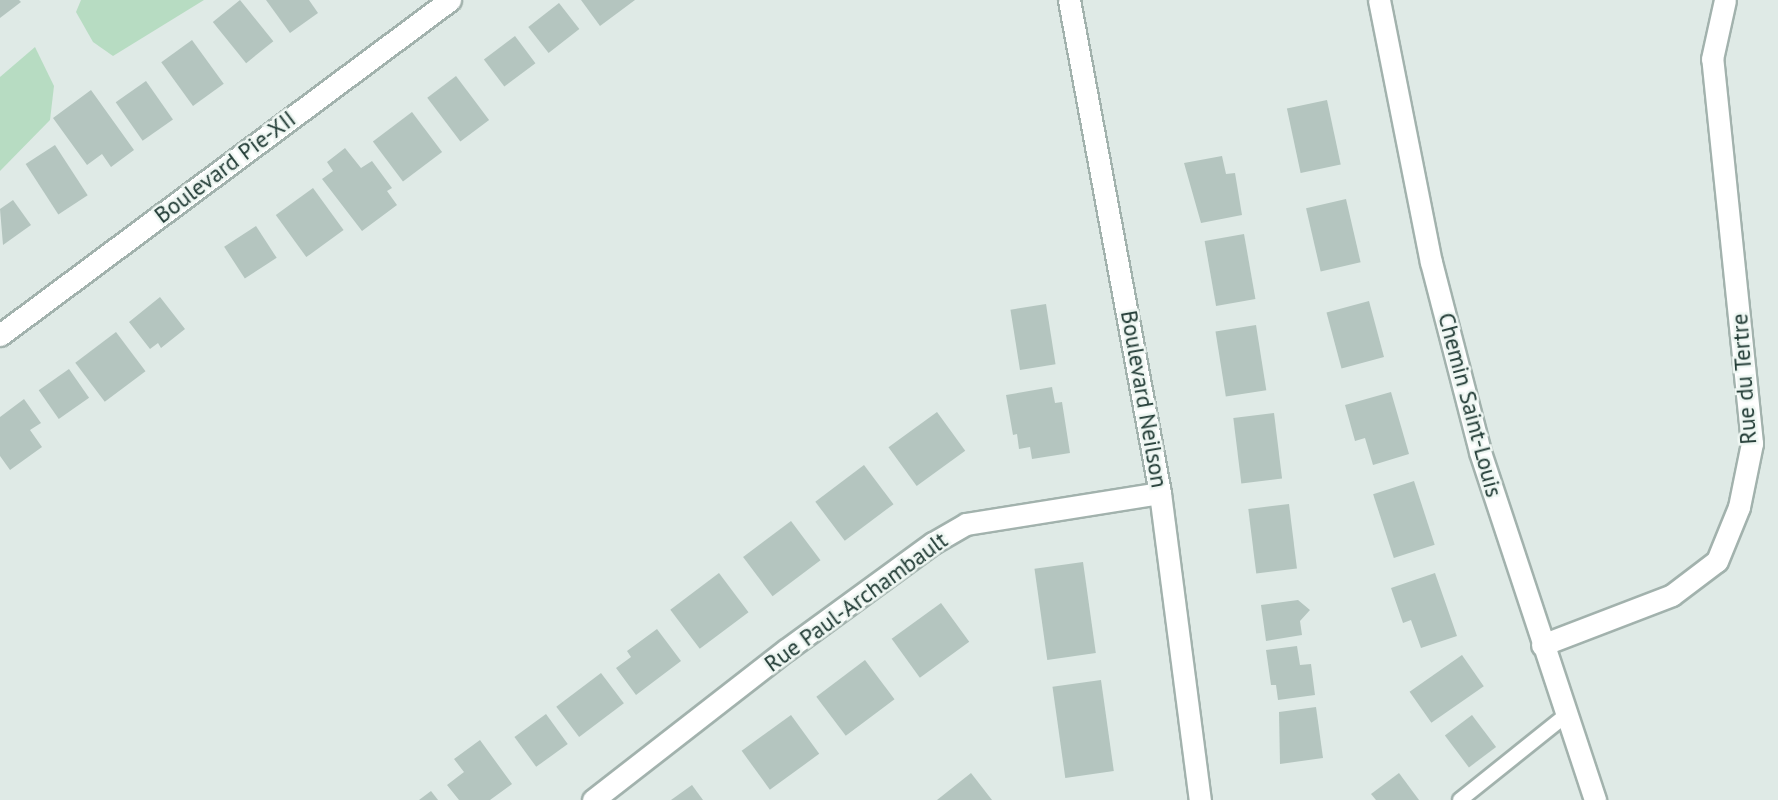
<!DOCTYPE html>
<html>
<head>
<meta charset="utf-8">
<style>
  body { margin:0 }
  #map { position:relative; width:1778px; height:800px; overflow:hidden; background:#dfeae6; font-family:"PT Sans",sans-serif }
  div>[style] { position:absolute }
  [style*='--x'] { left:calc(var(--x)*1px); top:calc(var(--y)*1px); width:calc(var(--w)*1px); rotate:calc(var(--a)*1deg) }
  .green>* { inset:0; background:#b7dcc2 }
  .building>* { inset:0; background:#b4c5bf; transform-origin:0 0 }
  .roads { filter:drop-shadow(2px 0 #a2b2ad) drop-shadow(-2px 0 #a2b2ad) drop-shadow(0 2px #a2b2ad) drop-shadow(0 -2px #a2b2ad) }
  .lane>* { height:14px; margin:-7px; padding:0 7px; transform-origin:7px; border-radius:7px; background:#fff }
  .street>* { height:21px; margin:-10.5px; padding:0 10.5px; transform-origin:10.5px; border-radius:10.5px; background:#fff }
  .secondary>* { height:21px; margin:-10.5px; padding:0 10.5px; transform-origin:10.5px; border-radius:10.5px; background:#fff }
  span { translate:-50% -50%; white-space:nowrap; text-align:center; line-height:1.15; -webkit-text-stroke:5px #eff7f3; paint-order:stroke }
  .street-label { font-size:23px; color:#203a34 }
</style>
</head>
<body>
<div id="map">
  <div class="green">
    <div style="clip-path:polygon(81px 0,204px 0,113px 56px,93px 42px,76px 12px)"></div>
    <div style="clip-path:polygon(35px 47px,54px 86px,50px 120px,0 171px,0 77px)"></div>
  </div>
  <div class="building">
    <div style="clip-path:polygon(0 0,19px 0,21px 2px,0 18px)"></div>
    <div style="left:240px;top:0;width:53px;height:35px;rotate:51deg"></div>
    <div style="clip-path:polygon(266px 0,309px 0,318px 13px,290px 33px)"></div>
    <div style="clip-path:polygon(581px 0,635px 0,600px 26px)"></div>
    <div style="left:559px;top:3px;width:33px;height:39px;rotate:52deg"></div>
    <div style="left:515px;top:36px;width:34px;height:39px;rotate:53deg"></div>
    <div style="left:192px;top:40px;width:54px;height:38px;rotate:54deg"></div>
    <div style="left:456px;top:76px;width:55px;height:36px;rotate:53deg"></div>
    <div style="left:146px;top:81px;width:47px;height:37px;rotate:55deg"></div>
    <div style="clip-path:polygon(91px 90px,134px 150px,111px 167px,102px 154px,87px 165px,53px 118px)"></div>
    <div style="left:1327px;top:100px;width:66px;height:41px;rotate:78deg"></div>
    <div style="left:412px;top:112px;width:50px;height:49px;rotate:53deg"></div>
    <div style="left:55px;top:145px;width:60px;height:35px;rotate:57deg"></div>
    <div style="clip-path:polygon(345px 148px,361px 168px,372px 161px,392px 188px,387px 191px,397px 205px,362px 231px,322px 179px,333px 171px,327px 162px)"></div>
    <div style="clip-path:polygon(1222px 156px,1226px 174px,1235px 173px,1242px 215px,1201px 223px,1184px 163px)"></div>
    <div style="left:313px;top:188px;width:52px;height:46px;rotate:54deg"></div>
    <div style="left:1346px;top:199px;width:65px;height:41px;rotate:77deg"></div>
    <div style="clip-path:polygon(13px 200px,31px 225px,3px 245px,0 209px)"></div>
    <div style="left:256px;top:226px;width:38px;height:38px;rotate:57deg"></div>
    <div style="left:1244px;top:234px;width:66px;height:40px;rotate:80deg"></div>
    <div style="clip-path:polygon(160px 297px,185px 329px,161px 348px,158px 343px,150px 349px,129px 322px)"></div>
    <div style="left:1369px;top:301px;width:58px;height:44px;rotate:75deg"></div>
    <div style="left:1046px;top:304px;width:61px;height:36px;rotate:81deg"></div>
    <div style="left:1256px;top:325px;width:66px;height:41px;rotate:81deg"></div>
    <div style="left:116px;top:332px;width:49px;height:51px;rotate:53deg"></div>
    <div style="left:69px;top:369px;width:35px;height:37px;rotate:55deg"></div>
    <div style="clip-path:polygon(1052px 387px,1055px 403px,1062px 402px,1070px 453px,1032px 459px,1030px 447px,1019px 449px,1017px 434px,1013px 435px,1006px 395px)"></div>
    <div style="clip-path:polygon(1391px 392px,1409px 454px,1373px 465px,1365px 438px,1355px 441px,1345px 405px)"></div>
    <div style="clip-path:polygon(24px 399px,41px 423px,30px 430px,42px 447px,10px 470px,0 456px,0 417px)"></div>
    <div style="left:937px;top:412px;width:48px;height:60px;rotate:54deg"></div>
    <div style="left:1274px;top:413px;width:66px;height:41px;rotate:83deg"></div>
    <div style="left:864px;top:465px;width:49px;height:61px;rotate:53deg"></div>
    <div style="left:1414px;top:481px;width:67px;height:43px;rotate:72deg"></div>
    <div style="left:1289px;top:504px;width:65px;height:41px;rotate:83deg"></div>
    <div style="left:791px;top:521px;width:49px;height:60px;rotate:53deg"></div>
    <div style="left:1083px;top:562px;width:92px;height:49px;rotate:82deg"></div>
    <div style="left:719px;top:573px;width:49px;height:61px;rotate:53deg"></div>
    <div style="clip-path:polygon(1435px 573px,1457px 636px,1421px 648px,1411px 620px,1403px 623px,1391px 588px)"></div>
    <div style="clip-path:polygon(1298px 600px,1310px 610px,1300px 621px,1302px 635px,1266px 641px,1261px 605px)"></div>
    <div style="left:941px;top:603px;width:48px;height:61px;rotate:54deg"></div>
    <div style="clip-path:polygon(657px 629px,681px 661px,636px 695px,616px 668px,631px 657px,627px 651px)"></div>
    <div style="clip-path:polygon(1297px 646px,1300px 665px,1311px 664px,1315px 695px,1278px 700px,1276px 685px,1271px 685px,1266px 650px)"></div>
    <div style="left:1462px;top:655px;width:38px;height:64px;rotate:55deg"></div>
    <div style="left:865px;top:660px;width:49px;height:61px;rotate:53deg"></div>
    <div style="left:601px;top:673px;width:38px;height:56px;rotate:53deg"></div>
    <div style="left:1101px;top:680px;width:92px;height:49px;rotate:82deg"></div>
    <div style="clip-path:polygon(1316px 707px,1323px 758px,1280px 764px,1279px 712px)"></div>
    <div style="left:546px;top:714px;width:37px;height:39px;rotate:54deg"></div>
    <div style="left:791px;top:715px;width:48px;height:61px;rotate:54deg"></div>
    <div style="left:1472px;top:715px;width:40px;height:34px;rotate:53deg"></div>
    <div style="clip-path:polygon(480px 740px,512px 784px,490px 800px,459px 800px,447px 785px,464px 772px,454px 759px)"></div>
    <div style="clip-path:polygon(971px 773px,992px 800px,937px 800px)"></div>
    <div style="clip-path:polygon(1399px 773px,1419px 800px,1376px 800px,1371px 794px)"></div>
    <div style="clip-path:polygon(692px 785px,703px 800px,671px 800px)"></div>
    <div style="clip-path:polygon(431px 791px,438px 800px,419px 800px)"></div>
  </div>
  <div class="roads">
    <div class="lane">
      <div style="--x:1460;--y:800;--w:136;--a:-38.7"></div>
    </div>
    <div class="street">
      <div style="--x:1542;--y:645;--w:139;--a:-21"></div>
      <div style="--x:1672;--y:595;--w:56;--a:-37.1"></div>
      <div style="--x:1717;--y:561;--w:58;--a:-67.8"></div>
      <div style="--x:1739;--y:507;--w:65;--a:-78.5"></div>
      <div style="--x:1752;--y:443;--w:386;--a:-95.9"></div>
      <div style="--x:1712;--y:59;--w:60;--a:-77.6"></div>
      <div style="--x:593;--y:800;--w:244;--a:-37.9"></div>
      <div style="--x:786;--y:650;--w:182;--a:-36.1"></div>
      <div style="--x:933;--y:543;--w:38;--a:-30"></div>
      <div style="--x:966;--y:524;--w:196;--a:-9.1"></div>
    </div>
    <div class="secondary">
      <div style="--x:1069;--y:0;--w:501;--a:79.54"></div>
      <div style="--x:1160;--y:493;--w:310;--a:82.6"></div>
      <div style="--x:1379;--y:0;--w:267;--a:78.8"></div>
      <div style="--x:1431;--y:262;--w:196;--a:75.5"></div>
      <div style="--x:1480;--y:452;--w:367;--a:71.7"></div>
      <div style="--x:0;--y:335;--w:561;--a:-36.67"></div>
    </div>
  </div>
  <div class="street-label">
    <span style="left:225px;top:167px;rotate:-37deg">Boulevard Pie-XII</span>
    <span style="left:1744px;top:379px;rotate:-94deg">Rue du Tertre</span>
    <span style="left:1144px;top:399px;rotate:80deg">Boulevard Neilson</span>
    <span style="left:1470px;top:405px;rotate:75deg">Chemin Saint-Louis</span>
    <span style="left:856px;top:602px;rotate:-36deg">Rue Paul-Archambault</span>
  </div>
</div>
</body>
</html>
